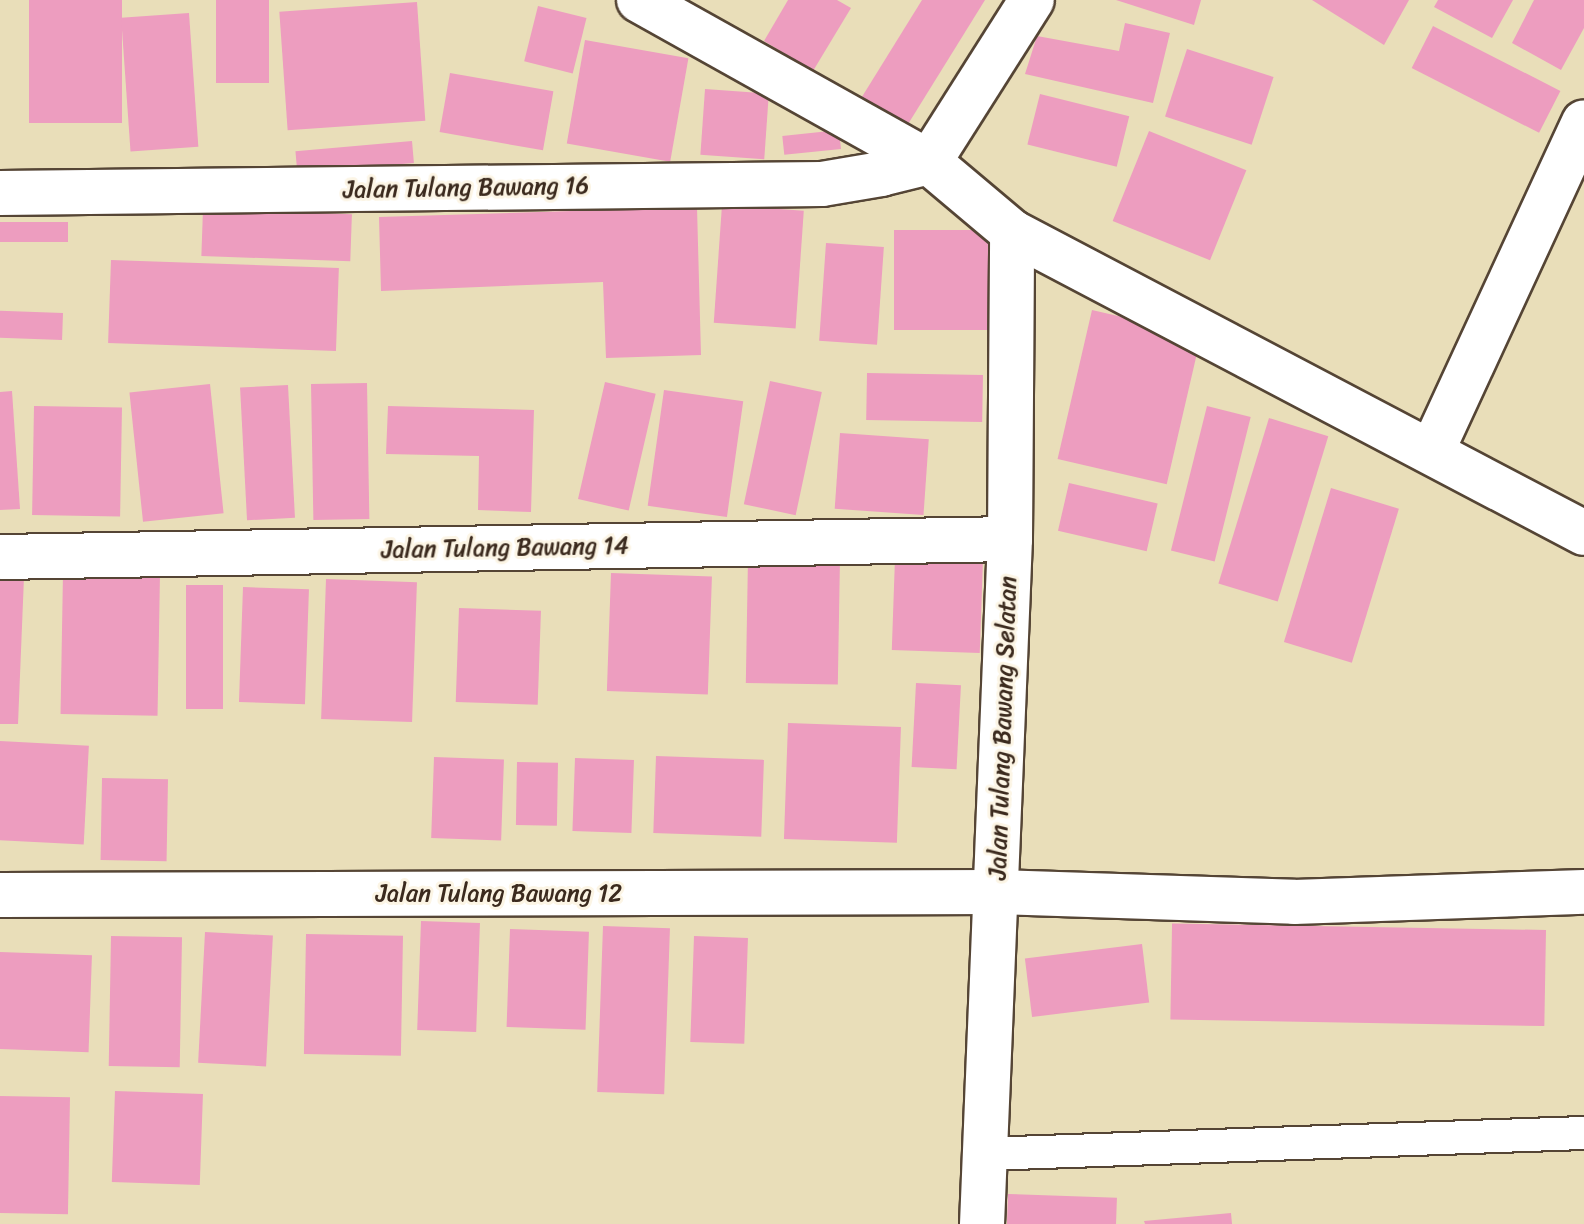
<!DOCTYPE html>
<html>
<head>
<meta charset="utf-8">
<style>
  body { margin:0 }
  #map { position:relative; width:1584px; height:1224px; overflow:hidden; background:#e9deb9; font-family:Sriracha,sans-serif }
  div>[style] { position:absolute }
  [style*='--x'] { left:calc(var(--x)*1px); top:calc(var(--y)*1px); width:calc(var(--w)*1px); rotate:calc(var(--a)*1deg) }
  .building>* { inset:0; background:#ed9dbf; transform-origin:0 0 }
  .roads { filter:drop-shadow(2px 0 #554535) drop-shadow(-2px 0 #554535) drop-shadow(0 2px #554535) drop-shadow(0 -2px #554535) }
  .service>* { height:32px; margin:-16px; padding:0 16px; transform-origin:16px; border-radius:16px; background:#fff }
  .minor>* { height:44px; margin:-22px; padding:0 22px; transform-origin:22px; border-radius:22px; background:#fff }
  span { translate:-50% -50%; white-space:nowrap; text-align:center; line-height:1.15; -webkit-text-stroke:6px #fcf5e5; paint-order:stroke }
  .street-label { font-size:24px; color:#3b2a1e }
</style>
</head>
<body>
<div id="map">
  <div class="building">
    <div style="left:29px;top:0;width:93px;height:123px"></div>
    <div style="left:216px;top:0;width:53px;height:83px"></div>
    <div style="clip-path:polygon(788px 0,837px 0,851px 8px,813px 71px,764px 41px)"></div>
    <div style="clip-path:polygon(922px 0,985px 0,905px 129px,860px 100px)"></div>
    <div style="clip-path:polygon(1116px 0,1201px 0,1194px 25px)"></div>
    <div style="clip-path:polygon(1312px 0,1409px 0,1384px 45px)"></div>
    <div style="clip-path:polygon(1438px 0,1513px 0,1492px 38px,1434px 7px)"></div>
    <div style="clip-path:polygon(1534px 0,1584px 0,1584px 28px,1561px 70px,1512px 43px)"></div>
    <div style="left:417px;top:2px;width:119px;height:138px;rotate:86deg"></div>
    <div style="left:538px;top:6px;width:50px;height:57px;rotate:14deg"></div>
    <div style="left:189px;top:13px;width:134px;height:68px;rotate:86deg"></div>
    <div style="clip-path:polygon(1125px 23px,1170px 33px,1153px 103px,1025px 74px,1037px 36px,1119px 51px)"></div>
    <div style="left:1433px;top:26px;width:143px;height:47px;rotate:27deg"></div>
    <div style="left:585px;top:40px;width:105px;height:105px;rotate:10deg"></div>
    <div style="left:1187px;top:49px;width:91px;height:71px;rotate:18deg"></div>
    <div style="left:450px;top:73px;width:105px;height:60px;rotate:10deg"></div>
    <div style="left:705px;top:89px;width:64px;height:66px;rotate:4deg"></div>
    <div style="left:1040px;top:94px;width:92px;height:52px;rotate:14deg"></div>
    <div style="left:839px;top:130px;width:19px;height:57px;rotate:84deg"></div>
    <div style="left:1149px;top:131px;width:105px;height:97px;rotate:22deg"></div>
    <div style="left:412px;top:141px;width:22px;height:117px;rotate:85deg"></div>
    <div style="left:722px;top:205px;width:82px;height:118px;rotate:4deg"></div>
    <div style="clip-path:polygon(697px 207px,701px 355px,606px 358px,603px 282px,381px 291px,379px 217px)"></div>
    <div style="left:203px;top:209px;width:149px;height:47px;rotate:2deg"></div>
    <div style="left:68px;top:222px;width:20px;height:68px;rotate:90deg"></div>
    <div style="left:993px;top:230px;width:100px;height:99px;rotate:90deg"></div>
    <div style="left:826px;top:243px;width:58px;height:98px;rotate:4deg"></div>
    <div style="left:111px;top:260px;width:228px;height:83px;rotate:2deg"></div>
    <div style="left:1092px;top:310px;width:112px;height:153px;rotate:13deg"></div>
    <div style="left:63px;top:313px;width:27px;height:63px;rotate:92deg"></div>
    <div style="left:867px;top:373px;width:116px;height:47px;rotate:1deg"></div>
    <div style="left:770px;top:381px;width:53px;height:126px;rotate:12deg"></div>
    <div style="left:605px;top:382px;width:52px;height:120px;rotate:13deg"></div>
    <div style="left:367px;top:383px;width:136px;height:56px;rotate:89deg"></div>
    <div style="left:210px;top:384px;width:130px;height:81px;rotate:84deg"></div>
    <div style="left:288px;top:385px;width:133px;height:48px;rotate:87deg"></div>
    <div style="left:664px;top:390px;width:80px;height:117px;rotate:8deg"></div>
    <div style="clip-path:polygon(12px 391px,20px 509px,0 510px,0 392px)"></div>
    <div style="left:34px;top:406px;width:88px;height:109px;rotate:1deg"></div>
    <div style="clip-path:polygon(388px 406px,534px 410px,531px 512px,478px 510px,479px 456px,386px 454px)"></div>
    <div style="left:1207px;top:406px;width:45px;height:149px;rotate:14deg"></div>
    <div style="left:1269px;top:418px;width:62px;height:173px;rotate:17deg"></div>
    <div style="left:840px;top:433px;width:89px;height:76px;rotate:4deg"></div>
    <div style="left:1069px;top:483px;width:91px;height:49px;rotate:13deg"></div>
    <div style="left:1331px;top:488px;width:71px;height:161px;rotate:17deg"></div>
    <div style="left:748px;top:558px;width:92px;height:125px;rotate:1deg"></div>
    <div style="left:895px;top:558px;width:88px;height:92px;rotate:2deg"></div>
    <div style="left:63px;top:573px;width:97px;height:141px;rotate:1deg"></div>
    <div style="left:611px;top:573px;width:101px;height:118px;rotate:2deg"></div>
    <div style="clip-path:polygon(0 576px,24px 577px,18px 724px,0 724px)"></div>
    <div style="left:326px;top:579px;width:91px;height:140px;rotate:2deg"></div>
    <div style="left:186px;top:585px;width:37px;height:124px"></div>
    <div style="left:243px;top:587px;width:66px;height:115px;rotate:2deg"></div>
    <div style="left:459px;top:608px;width:82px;height:94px;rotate:2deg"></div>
    <div style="left:916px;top:683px;width:45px;height:84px;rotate:3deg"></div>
    <div style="left:788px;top:723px;width:113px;height:116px;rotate:2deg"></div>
    <div style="left:0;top:741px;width:89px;height:99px;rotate:3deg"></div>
    <div style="left:656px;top:756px;width:108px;height:77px;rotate:2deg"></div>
    <div style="left:434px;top:757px;width:70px;height:81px;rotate:2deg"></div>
    <div style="left:575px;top:758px;width:59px;height:73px;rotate:2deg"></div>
    <div style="left:517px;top:762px;width:41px;height:63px;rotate:1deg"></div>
    <div style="left:102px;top:778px;width:66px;height:82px;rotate:1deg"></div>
    <div style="left:421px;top:921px;width:59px;height:109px;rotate:2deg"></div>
    <div style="left:603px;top:926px;width:67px;height:166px;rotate:2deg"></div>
    <div style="left:510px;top:929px;width:79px;height:98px;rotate:2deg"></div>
    <div style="left:1546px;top:930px;width:96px;height:374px;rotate:91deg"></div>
    <div style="left:205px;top:932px;width:68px;height:131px;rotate:3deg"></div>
    <div style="left:306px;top:934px;width:97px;height:120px;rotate:1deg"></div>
    <div style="left:111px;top:936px;width:71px;height:130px;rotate:1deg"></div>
    <div style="left:694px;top:936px;width:54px;height:106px;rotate:2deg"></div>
    <div style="left:1142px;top:944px;width:59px;height:118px;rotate:83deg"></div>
    <div style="left:0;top:952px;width:92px;height:97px;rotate:2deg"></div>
    <div style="left:115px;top:1091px;width:88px;height:91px;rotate:2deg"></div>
    <div style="left:0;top:1096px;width:70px;height:117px;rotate:1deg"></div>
    <div style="left:1008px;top:1194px;width:109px;height:30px;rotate:2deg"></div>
    <div style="clip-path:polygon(1231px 1213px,1232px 1224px,1145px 1224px,1144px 1221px)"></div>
  </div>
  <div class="roads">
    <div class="service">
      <div style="--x:985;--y:1154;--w:599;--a:-2.01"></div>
    </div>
    <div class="minor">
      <div style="--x:639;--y:0;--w:332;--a:29.2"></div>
      <div style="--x:929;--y:162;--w:109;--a:40.1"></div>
      <div style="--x:1012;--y:232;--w:646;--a:27.75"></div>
      <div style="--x:0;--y:193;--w:822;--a:-0.63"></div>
      <div style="--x:822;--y:184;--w:60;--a:-9.6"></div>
      <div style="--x:881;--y:174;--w:49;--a:-14"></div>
      <div style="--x:929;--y:162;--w:192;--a:-57.6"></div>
      <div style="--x:1432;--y:451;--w:362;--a:-65.2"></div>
      <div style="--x:0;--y:557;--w:1010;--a:-1.02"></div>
      <div style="--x:0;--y:895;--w:997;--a:-0.17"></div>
      <div style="--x:997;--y:892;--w:297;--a:1.9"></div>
      <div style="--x:1294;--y:902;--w:290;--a:-2"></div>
      <div style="--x:982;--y:1224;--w:686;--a:-87.66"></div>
      <div style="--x:1010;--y:539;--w:307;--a:-89.6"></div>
    </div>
  </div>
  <div class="street-label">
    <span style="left:466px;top:188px;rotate:-1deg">Jalan Tulang Bawang 16</span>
    <span style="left:505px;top:548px;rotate:-1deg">Jalan Tulang Bawang 14</span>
    <span style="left:1003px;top:728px;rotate:-88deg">Jalan Tulang Bawang Selatan</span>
    <span style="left:499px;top:894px">Jalan Tulang Bawang 12</span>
  </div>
</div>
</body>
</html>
